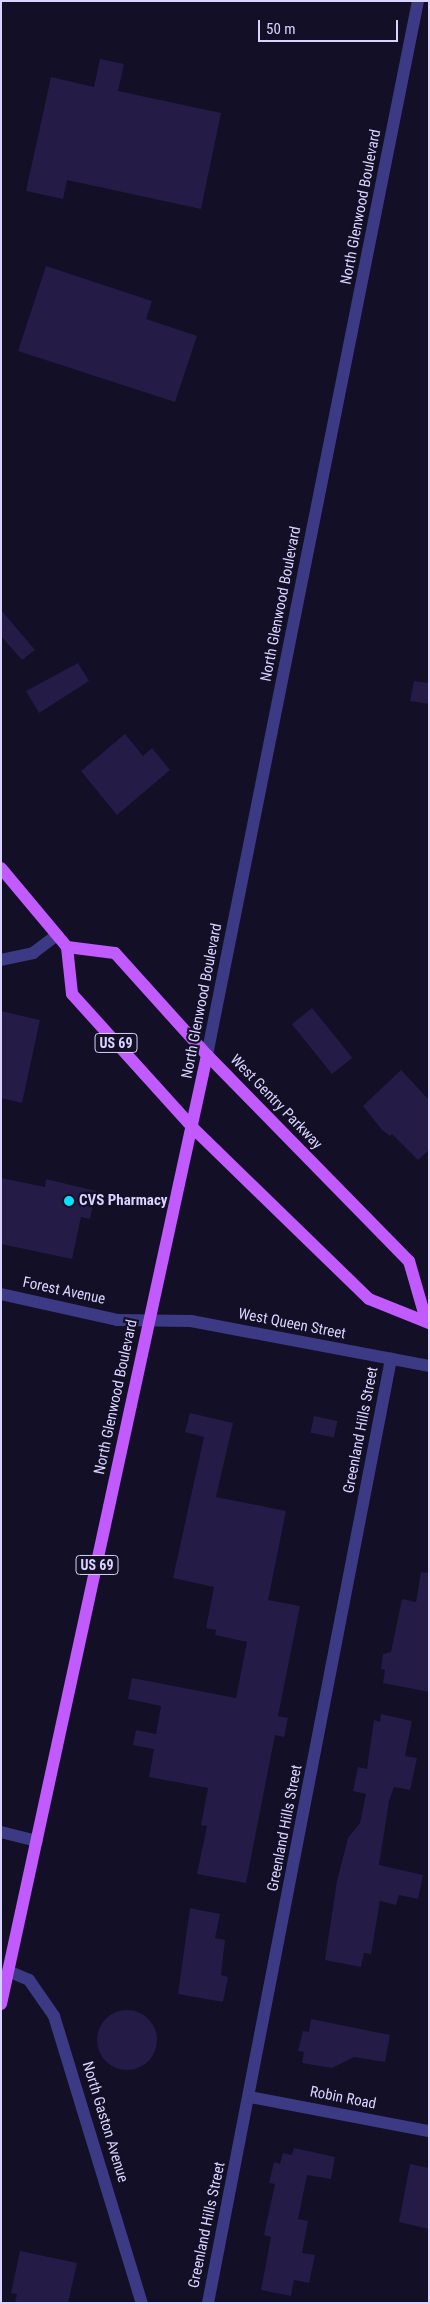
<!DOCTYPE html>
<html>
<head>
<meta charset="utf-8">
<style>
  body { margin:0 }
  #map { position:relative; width:430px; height:2304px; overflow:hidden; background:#130f26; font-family:"Roboto Condensed",sans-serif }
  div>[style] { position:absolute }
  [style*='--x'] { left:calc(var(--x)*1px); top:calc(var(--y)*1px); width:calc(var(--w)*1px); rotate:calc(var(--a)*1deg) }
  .building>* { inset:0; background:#241b47; transform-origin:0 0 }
  .round { border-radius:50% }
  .minor>* { height:12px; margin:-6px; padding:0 6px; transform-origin:6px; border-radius:6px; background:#3d3a85 }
  .tertiary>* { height:12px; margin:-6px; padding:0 6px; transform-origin:6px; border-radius:6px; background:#3d3a85 }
  .primary>* { height:12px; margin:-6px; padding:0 6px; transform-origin:6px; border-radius:6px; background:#c25bff }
  .dots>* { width:14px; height:14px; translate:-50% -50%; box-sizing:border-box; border:2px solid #130f26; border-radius:50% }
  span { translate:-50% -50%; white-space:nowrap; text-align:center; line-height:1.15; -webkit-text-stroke:4.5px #130f26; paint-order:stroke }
  .shield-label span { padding:1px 4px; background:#130f26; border:1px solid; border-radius:4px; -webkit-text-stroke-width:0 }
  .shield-label { font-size:14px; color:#d9d4ff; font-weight:700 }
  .street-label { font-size:15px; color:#d9d4ff }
  .poi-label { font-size:15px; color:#d9d4ff; font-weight:700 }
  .left { translate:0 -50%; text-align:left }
  .frame { position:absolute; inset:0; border:2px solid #d9d4ff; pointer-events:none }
  .scale { position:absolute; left:258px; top:20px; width:140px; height:22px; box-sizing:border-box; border:2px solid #d9d4ff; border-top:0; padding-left:6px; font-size:15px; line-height:18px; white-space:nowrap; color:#d9d4ff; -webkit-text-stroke:4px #130f26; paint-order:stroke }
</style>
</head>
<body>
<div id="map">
  <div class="building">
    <div style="clip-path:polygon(100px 59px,124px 64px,118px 91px,221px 113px,201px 209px,67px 180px,63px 199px,26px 191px,51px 77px,94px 87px)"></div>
    <div style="clip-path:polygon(46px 266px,152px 301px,146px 319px,197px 336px,175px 402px,18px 351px)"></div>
    <div style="clip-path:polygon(1px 610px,35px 650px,22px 660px,1px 636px)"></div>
    <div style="clip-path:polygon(78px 663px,89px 681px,39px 713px,26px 691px)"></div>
    <div style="clip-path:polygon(414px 681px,429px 683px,429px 704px,410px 701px)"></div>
    <div style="clip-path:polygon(125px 734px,143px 756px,152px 748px,170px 770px,117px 815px,81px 771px)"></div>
    <div style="left:312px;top:1008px;width:64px;height:26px;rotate:51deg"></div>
    <div style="clip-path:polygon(1px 1011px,40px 1020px,22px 1103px,1px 1098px)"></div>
    <div style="clip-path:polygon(401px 1070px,429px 1100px,429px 1150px,418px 1160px,392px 1134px,390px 1136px,382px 1130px,363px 1106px)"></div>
    <div style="clip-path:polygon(1px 1178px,45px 1187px,46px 1179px,96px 1191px,90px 1219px,81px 1217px,72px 1259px,1px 1244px)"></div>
    <div style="clip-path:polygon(190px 1413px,233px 1423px,216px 1497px,286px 1511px,268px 1600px,300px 1606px,278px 1716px,288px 1718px,284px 1737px,275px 1735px,246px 1883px,197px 1874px,207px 1826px,201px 1825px,208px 1788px,149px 1777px,154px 1749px,133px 1745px,136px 1730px,156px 1734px,161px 1706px,128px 1699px,132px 1678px,236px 1698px,247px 1642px,215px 1635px,216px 1630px,206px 1628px,214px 1587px,173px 1578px,204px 1437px,185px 1432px)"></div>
    <div style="left:314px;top:1416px;width:24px;height:17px;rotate:12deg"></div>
    <div style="clip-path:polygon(421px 1572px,429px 1573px,429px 1692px,383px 1683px,385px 1670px,381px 1669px,383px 1654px,391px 1652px,402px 1599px,416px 1602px)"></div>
    <div style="clip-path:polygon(381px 1714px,412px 1721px,405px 1756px,417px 1758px,410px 1790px,394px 1787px,389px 1801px,379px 1865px,423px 1875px,418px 1899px,399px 1895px,396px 1905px,380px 1901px,371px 1954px,364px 1953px,361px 1967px,325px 1960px,337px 1881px,348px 1838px,360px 1823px,366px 1794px,353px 1791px,358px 1767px,367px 1769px,374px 1720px,380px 1722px)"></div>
    <div style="clip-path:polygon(190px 1908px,220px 1914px,215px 1938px,225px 1940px,221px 1975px,228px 1977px,223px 2002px,178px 1994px)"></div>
    <div class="round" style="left:97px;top:2010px;width:60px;height:60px"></div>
    <div style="clip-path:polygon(311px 2019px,390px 2035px,385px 2062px,354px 2057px,332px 2068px,302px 2063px,304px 2052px,298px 2051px,303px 2031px,309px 2032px)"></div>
    <div style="clip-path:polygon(294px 2148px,335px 2157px,331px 2179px,307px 2175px,298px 2219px,308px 2221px,302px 2253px,315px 2255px,309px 2283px,294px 2280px,291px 2296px,261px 2290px,271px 2237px,264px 2235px,275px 2184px,269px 2183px,274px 2162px,280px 2164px,283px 2153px,292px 2155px)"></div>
    <div style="clip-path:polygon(410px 2164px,429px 2168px,429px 2229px,399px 2222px)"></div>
    <div style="clip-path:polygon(20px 2251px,77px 2263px,68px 2303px,15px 2303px,17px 2294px,11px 2293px)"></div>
  </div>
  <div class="minor">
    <div style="--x:1;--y:960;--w:33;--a:-12"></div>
    <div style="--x:33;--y:953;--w:30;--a:-37"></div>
    <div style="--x:1;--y:1294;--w:119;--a:12.6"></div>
    <div style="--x:117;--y:1320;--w:74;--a:0.8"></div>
    <div style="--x:191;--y:1321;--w:242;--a:10.7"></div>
    <div style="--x:1;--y:1832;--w:37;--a:14"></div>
    <div style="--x:8;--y:1971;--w:23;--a:23"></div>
    <div style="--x:29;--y:1980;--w:44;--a:55.2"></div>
    <div style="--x:54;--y:2016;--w:300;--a:73"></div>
    <div style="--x:250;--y:2097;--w:182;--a:10.8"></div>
    <div style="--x:208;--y:2303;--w:962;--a:-79.03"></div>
  </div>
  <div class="tertiary">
    <div style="--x:207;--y:1055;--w:1075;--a:-78.68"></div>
  </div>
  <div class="primary">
    <div style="--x:1;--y:868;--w:103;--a:50.1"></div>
    <div style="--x:67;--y:947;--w:47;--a:83.9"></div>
    <div style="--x:72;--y:994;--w:181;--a:47.9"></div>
    <div style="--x:193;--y:1128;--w:245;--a:44.2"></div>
    <div style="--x:369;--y:1299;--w:65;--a:21.8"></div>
    <div style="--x:67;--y:947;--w:48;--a:7.1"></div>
    <div style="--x:115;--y:953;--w:137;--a:48"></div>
    <div style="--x:207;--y:1055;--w:289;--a:45.6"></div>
    <div style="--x:409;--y:1261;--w:61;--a:73.9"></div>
    <div style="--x:1;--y:2004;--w:971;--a:-77.75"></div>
  </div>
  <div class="dots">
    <div style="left:69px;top:1201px;background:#00e5ff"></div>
  </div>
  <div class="shield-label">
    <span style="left:116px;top:1043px">US 69</span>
    <span style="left:97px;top:1565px">US 69</span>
  </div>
  <div class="street-label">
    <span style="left:361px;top:207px;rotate:-79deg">North Glenwood Boulevard</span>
    <span style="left:281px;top:604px;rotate:-79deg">North Glenwood Boulevard</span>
    <span style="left:202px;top:1001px;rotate:-79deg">North Glenwood Boulevard</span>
    <span style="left:276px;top:1102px;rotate:46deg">West Gentry Parkway</span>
    <span style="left:64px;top:1291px;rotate:12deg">Forest Avenue</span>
    <span style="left:292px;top:1324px;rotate:11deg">West Queen Street</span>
    <span style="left:116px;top:1397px;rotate:-78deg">North Glenwood Boulevard</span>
    <span style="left:361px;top:1430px;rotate:-79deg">Greenland Hills Street</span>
    <span style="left:285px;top:1828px;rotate:-79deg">Greenland Hills Street</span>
    <span style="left:343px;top:2098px;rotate:11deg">Robin Road</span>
    <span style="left:105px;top:2122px;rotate:73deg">North Gaston Avenue</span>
    <span style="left:207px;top:2225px;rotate:-78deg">Greenland Hills Street</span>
  </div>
  <div class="poi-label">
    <span class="left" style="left:79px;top:1201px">CVS Pharmacy</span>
  </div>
  <div class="frame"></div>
  <div class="scale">50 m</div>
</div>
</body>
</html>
